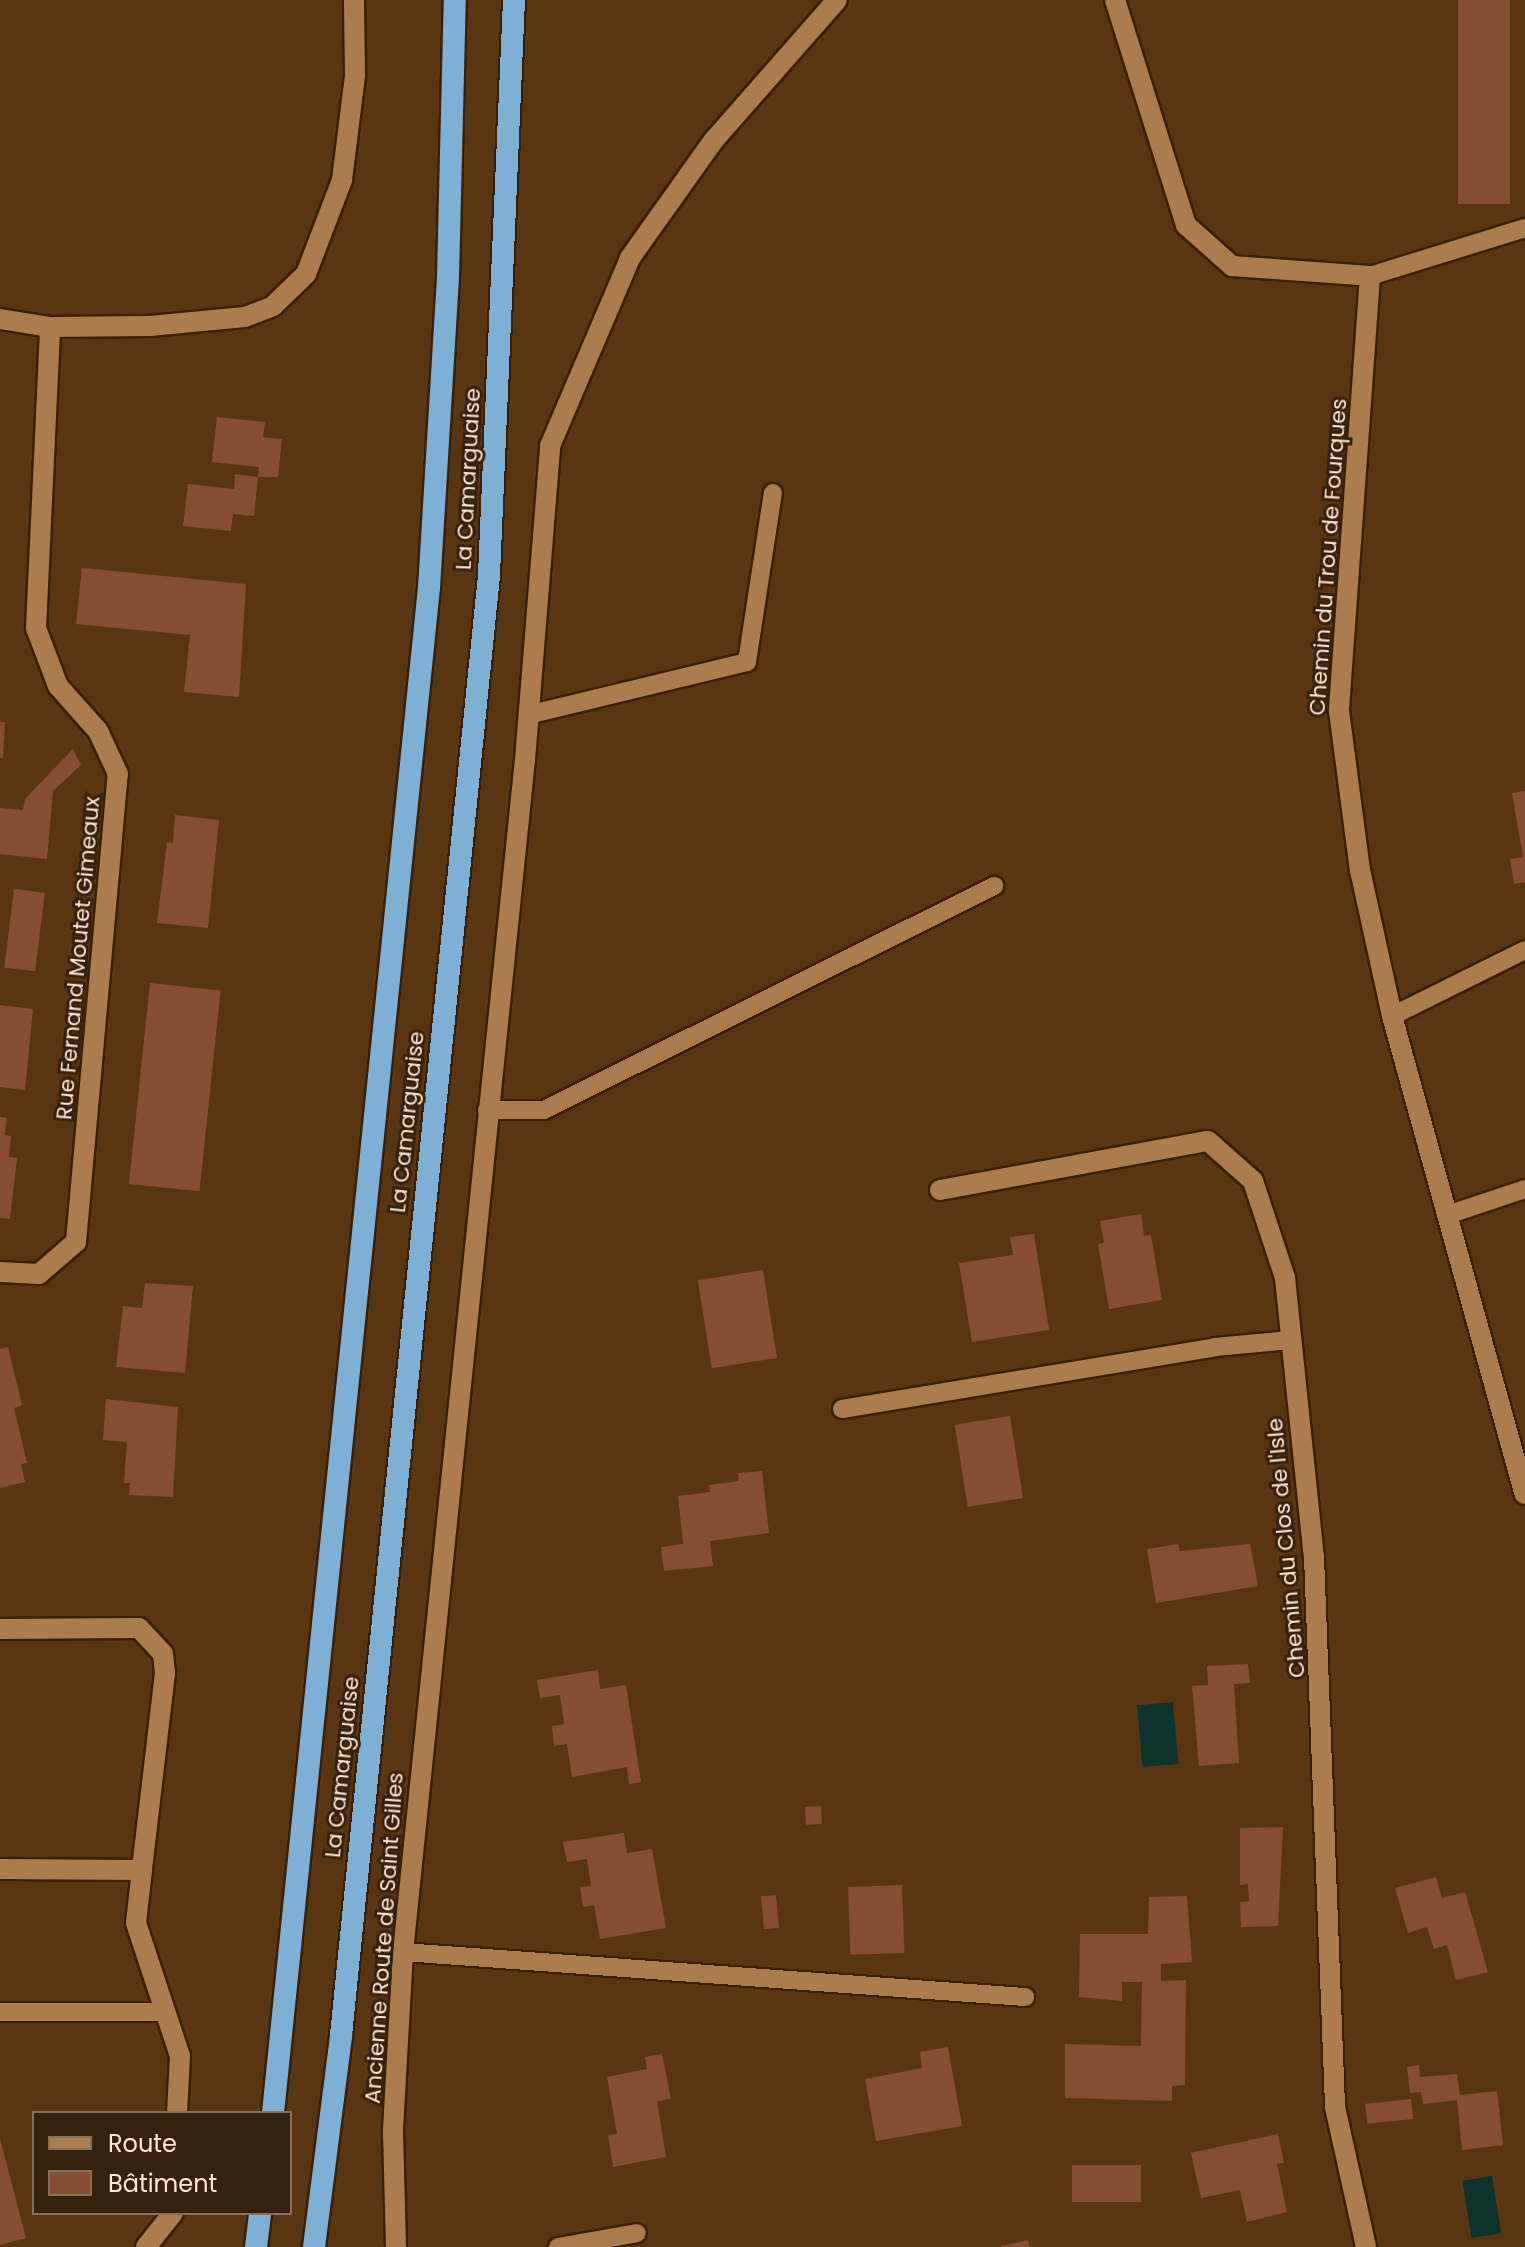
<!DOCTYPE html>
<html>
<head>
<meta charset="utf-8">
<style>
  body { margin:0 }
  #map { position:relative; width:1525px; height:2247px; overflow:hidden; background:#593611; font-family:Poppins,sans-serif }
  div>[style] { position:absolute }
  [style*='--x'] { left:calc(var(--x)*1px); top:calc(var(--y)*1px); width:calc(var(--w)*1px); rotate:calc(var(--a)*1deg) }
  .water>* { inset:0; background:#0e332f; transform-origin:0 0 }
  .building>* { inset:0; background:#874d33; transform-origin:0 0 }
  .roads { filter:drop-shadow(2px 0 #381f06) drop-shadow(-2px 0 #381f06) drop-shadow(0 2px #381f06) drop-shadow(0 -2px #381f06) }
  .service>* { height:18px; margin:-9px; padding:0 9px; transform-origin:9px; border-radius:9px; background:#ad7c4c }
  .minor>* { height:20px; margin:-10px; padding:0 10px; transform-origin:10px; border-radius:10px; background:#ad7c4c }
  .tertiary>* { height:20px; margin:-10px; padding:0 10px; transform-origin:10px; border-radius:10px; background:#ad7c4c }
  .trunk>* { height:22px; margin:-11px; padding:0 11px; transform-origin:11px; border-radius:11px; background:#7eafd5 }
  span { translate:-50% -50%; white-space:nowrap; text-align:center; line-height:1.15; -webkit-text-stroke:6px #35210d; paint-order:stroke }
  .street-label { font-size:22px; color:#fde7d4 }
  .legend { position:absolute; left:32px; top:2111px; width:260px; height:104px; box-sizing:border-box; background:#35210d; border:2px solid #85705d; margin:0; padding:10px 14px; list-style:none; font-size:24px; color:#fde7d4 }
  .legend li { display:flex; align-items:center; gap:16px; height:40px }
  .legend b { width:40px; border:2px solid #85705d }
</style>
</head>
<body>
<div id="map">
  <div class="water">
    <div style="left:1173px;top:1702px;width:62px;height:36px;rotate:85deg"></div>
    <div style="left:1492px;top:2176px;width:58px;height:30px;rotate:81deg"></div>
  </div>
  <div class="building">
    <div style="left:1458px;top:0;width:52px;height:204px"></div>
    <div style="clip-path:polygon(217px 417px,265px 422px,263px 437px,282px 439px,278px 477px,258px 477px,254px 516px,233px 514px,231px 531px,183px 526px,188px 484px,234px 489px,235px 474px,258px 477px,259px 467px,212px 462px)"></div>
    <div style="clip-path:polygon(82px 568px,246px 584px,239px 697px,184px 692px,190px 635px,76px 624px)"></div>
    <div style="clip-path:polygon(0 722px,5px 722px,3px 758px,0 758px)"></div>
    <div style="clip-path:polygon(73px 749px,81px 765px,53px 791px,47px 859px,0 854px,0 808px,23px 810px,25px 799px)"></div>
    <div style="clip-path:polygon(1525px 791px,1525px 882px,1514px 884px,1510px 859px,1523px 857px,1512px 793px)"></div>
    <div style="clip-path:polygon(175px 815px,219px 820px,208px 928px,157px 923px,167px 842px,173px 843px)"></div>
    <div style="left:14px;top:889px;width:31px;height:79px;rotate:7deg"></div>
    <div style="left:150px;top:983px;width:71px;height:202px;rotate:6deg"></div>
    <div style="clip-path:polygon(0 1005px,33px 1009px,25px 1090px,0 1087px)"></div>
    <div style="clip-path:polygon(0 1117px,7px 1118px,5px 1135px,11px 1136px,9px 1157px,17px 1158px,10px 1219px,0 1218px)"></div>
    <div style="clip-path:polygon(1141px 1214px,1144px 1236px,1151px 1235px,1162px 1300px,1109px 1309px,1098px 1244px,1104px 1243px,1100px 1221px)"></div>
    <div style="clip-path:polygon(1034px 1234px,1049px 1330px,972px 1342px,959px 1263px,1013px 1255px,1010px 1237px)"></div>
    <div style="left:763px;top:1270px;width:89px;height:66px;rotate:81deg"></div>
    <div style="clip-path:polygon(145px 1283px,193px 1286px,185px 1373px,116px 1367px,123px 1306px,142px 1308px)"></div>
    <div style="clip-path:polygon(8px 1347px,22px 1405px,14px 1408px,27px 1463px,21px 1464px,25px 1482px,0 1488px,0 1349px)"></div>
    <div style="clip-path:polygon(106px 1399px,178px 1407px,173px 1497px,129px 1495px,130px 1483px,124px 1483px,127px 1442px,103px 1440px)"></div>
    <div style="left:1010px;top:1416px;width:83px;height:56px;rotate:81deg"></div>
    <div style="clip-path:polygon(762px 1471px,769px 1533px,710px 1541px,713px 1566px,664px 1571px,661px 1547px,683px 1544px,678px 1496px,710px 1492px,709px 1485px,739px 1481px,738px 1473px)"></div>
    <div style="clip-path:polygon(1178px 1544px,1180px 1551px,1250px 1544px,1258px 1586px,1156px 1603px,1147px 1549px)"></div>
    <div style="clip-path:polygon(1248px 1664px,1250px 1683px,1234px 1684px,1239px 1763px,1199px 1766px,1192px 1686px,1208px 1685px,1207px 1666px)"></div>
    <div style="clip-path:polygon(598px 1670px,600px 1689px,626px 1685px,641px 1782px,629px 1784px,627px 1767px,572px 1777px,567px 1744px,554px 1746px,552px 1726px,564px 1724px,560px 1695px,540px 1698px,537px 1680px)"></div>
    <div style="left:821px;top:1806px;width:18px;height:16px;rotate:87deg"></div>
    <div style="clip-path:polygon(1283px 1827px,1278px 1926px,1241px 1927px,1240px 1902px,1249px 1901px,1248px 1884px,1240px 1885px,1240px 1828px)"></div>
    <div style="clip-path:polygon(624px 1833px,627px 1853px,652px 1849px,666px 1928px,600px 1939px,594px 1905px,583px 1907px,580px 1887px,591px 1886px,587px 1859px,567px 1862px,563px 1842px)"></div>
    <div style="clip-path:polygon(1436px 1877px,1442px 1898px,1465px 1892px,1488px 1972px,1456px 1980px,1447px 1945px,1434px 1949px,1427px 1927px,1408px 1933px,1395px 1888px)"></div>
    <div style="left:902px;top:1885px;width:68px;height:54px;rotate:88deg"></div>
    <div style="left:776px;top:1895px;width:33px;height:15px;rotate:85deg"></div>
    <div style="clip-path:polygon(1187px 1896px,1192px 1962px,1161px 1964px,1161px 1981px,1186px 1980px,1185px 2085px,1172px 2086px,1172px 2101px,1065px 2098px,1065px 2044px,1141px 2046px,1142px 1982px,1122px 1982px,1122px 2001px,1079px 1997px,1080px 1934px,1148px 1934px,1149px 1897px)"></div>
    <div style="clip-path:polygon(948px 2047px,962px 2126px,876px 2141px,865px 2079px,922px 2068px,920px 2052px)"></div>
    <div style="clip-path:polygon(662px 2054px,671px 2099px,657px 2101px,666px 2157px,613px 2167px,608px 2135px,617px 2134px,607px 2077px,647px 2069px,645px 2057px)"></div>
    <div style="clip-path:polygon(1419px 2065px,1420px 2077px,1457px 2074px,1460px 2095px,1497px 2091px,1503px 2145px,1462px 2150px,1457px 2100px,1423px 2104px,1421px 2092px,1410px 2093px,1407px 2067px)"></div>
    <div style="left:1411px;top:2099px;width:20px;height:46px;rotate:84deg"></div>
    <div style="clip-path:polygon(1278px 2134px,1284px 2163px,1277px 2164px,1287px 2212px,1247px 2222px,1240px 2190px,1201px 2198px,1191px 2153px)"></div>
    <div style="clip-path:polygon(0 2139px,26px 2238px,0 2245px)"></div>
    <div style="left:1141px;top:2165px;width:37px;height:69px;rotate:90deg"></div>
    <div style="clip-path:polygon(1028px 2240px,1029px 2247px,1001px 2247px,1001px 2246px)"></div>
  </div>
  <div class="roads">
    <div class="service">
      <div style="--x:1370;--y:276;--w:162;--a:-17.2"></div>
      <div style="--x:528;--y:715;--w:225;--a:-13.6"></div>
      <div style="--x:747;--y:662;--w:171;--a:-81.3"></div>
      <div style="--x:1392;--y:1016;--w:148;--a:-26.4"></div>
      <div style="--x:487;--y:1110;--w:57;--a:0"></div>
      <div style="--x:544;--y:1110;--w:503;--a:-26.46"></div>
      <div style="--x:1447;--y:1215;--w:82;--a:-18.4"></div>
      <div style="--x:842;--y:1409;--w:378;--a:-9.4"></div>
      <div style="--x:1215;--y:1347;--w:76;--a:-5.3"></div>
      <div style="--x:403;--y:1952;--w:624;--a:4.14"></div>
      <div style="--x:0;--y:2012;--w:163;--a:0"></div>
      <div style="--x:558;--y:2247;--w:80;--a:-10"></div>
    </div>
    <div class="minor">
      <div style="--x:1115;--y:0;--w:236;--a:72.5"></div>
      <div style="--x:1186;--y:225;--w:62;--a:41.7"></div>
      <div style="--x:1232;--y:266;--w:138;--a:4.1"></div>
      <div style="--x:1370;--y:276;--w:436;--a:94.1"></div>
      <div style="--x:1339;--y:711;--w:160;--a:82.5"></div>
      <div style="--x:1360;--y:870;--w:149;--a:77.6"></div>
      <div style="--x:1392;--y:1016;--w:496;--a:74.5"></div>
      <div style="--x:0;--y:319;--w:51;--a:9.1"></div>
      <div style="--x:50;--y:327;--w:100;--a:-0.6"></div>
      <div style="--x:150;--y:326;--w:95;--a:-5.4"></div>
      <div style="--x:245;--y:317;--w:30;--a:-21"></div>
      <div style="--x:273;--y:306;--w:46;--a:-44.1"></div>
      <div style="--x:306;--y:274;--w:101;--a:-69"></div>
      <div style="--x:342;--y:180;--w:106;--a:-82.9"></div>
      <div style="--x:355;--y:75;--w:75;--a:-90.8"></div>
      <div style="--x:940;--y:1190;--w:272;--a:-10.4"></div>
      <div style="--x:1208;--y:1141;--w:60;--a:41.6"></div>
      <div style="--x:1253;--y:1181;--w:102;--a:71.7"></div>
      <div style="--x:1285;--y:1278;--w:281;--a:84.1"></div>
      <div style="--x:1314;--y:1557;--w:550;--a:87.81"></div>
      <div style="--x:1335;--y:2107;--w:143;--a:77.5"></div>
      <div style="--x:0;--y:1272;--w:39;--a:3"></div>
      <div style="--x:39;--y:1274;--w:49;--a:-40.9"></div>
      <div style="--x:76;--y:1242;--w:470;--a:-84.9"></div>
      <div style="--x:118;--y:774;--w:47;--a:-114.9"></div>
      <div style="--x:98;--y:731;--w:60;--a:-131.6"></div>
      <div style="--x:58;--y:686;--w:62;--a:-110.8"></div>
      <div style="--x:36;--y:628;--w:301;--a:-87.3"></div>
      <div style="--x:0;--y:1629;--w:139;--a:-0.4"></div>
      <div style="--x:139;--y:1628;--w:35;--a:47"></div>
      <div style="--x:163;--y:1654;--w:19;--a:84"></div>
      <div style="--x:165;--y:1673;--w:198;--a:96.7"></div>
      <div style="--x:142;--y:1870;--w:142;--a:-179.6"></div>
      <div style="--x:142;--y:1870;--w:53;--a:96.5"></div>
      <div style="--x:136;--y:1923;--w:140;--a:71.7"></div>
      <div style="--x:180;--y:2056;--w:57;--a:93"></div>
      <div style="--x:146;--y:2247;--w:43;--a:-51.5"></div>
    </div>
    <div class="tertiary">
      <div style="--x:396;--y:2247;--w:117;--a:-91.5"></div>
      <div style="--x:393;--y:2130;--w:178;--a:-86.8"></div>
      <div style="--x:403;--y:1952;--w:1198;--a:-84.16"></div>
      <div style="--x:525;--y:760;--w:315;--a:-85.4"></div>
      <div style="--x:550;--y:446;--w:204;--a:-66.9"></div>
      <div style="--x:630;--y:258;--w:145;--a:-54.6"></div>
      <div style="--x:714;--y:140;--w:186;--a:-48.7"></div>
    </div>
    <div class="trunk">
      <div style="--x:273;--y:2113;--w:1533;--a:-84.16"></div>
      <div style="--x:429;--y:588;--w:312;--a:-86.5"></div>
      <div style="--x:448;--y:277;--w:277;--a:-88.6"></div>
      <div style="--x:256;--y:2247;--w:34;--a:-83"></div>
      <div style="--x:314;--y:2247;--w:214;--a:-82.7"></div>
      <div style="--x:341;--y:2035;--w:1467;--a:-84.21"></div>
      <div style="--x:489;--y:575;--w:576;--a:-87.51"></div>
    </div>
  </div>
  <div class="street-label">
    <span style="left:468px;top:479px;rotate:-87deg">La Camarguaise</span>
    <span style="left:1328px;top:557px;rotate:-86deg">Chemin du Trou de Fourques</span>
    <span style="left:78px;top:958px;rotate:-85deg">Rue Fernand Moutet Gimeaux</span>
    <span style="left:407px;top:1122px;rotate:-84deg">La Camarguaise</span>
    <span style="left:1286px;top:1548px;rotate:-95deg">Chemin du Clos de l'Isle</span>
    <span style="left:342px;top:1767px;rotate:-84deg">La Camarguaise</span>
    <span style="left:384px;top:1938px;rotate:-86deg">Ancienne Route de Saint Gilles</span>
  </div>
  <ul class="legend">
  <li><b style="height:10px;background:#ad7c4c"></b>Route</li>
  <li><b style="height:22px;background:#874d33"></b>Bâtiment</li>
  </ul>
</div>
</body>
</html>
